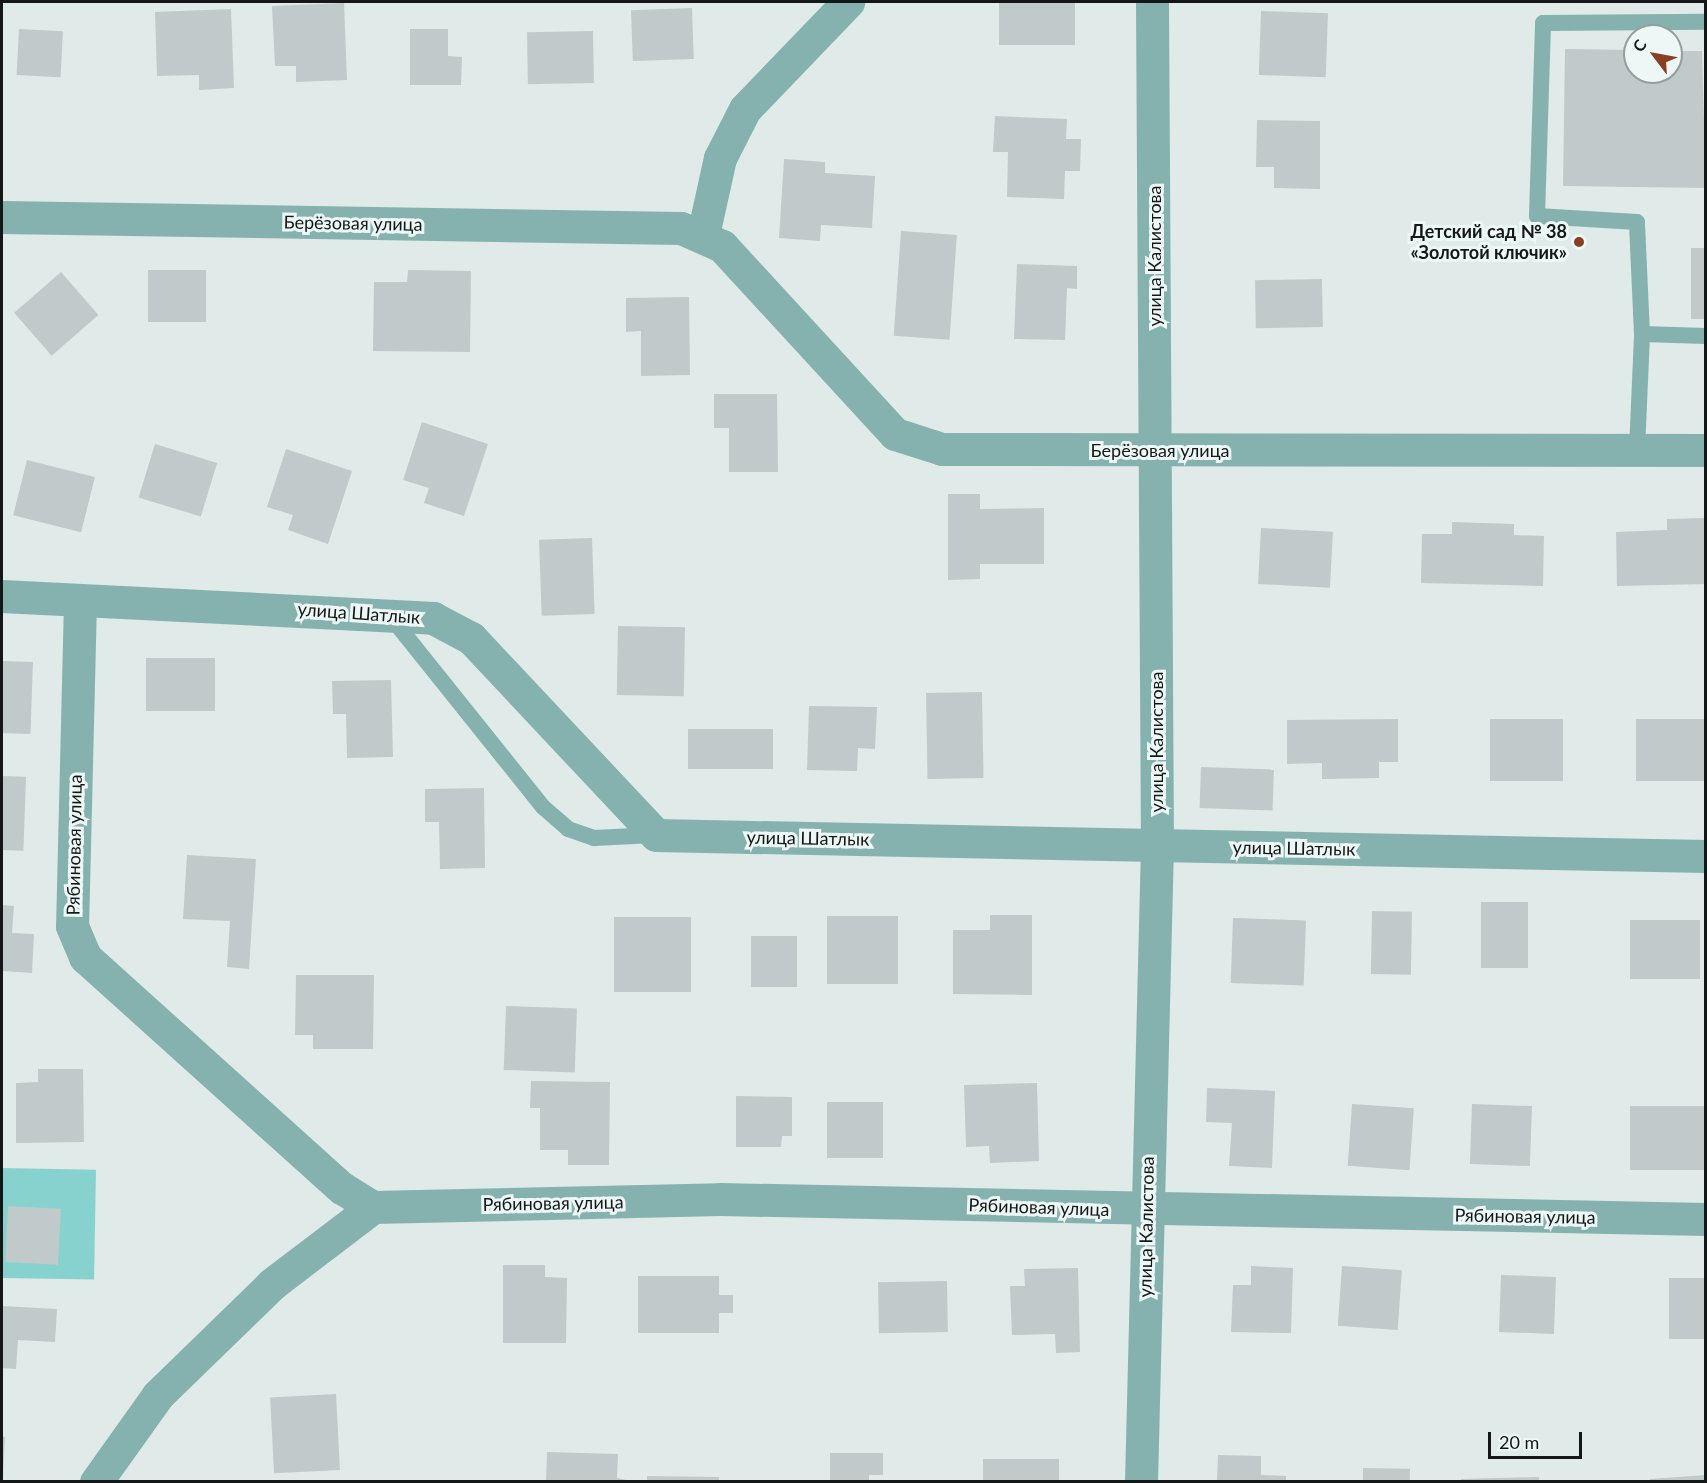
<!DOCTYPE html>
<html>
<head>
<meta charset="utf-8">
<style>
  body { margin:0 }
  #map { position:relative; width:1707px; height:1483px; overflow:hidden; background:#dfeae9; font-family:Lato,sans-serif }
  div>[style] { position:absolute }
  [style*='--x'] { left:calc(var(--x)*1px); top:calc(var(--y)*1px); width:calc(var(--w)*1px); rotate:calc(var(--a)*1deg) }
  .green>* { inset:0; background:#87d2ce; transform-origin:0 0 }
  .building>* { inset:0; background:#c0caca; transform-origin:0 0 }
  .service>* { height:16px; margin:-8px; padding:0 8px; transform-origin:8px; border-radius:8px; background:#85b2af }
  .minor>* { height:33px; margin:-16.5px; padding:0 16.5px; transform-origin:16.5px; border-radius:16.5px; background:#85b2af }
  .dots>* { width:16px; height:16px; translate:-50% -50%; box-sizing:border-box; border:3px solid #edf7f6; border-radius:50% }
  span { translate:-50% -50%; white-space:nowrap; text-align:center; line-height:1.15; -webkit-text-stroke:6px #edf7f6; paint-order:stroke }
  .street-label { font-size:18px; color:#141717 }
  .poi-label { font-size:18px; color:#141717; font-weight:700 }
  .right { translate:-100% -50%; text-align:right }
  .frame { position:absolute; inset:0; border:3px solid #141717; pointer-events:none }
  .north { position:absolute; left:1623px; top:24px; width:60px; height:60px; box-sizing:border-box; background:#edf7f6; border:2px solid #969d9d; border-radius:50%; rotate:302deg; font-size:16px; font-weight:700; line-height:24px; text-align:center; color:#141717 }
  .north::after { content:''; display:block; margin:auto; width:21px; height:27px; background:#883f23; clip-path:polygon(50% 0,100% 100%,50% 72%,0 100%) }
  .scale { position:absolute; left:1488px; top:1432px; width:94px; height:27px; box-sizing:border-box; border:3px solid #141717; border-top:0; padding-left:8px; font-size:18px; line-height:21px; white-space:nowrap; color:#141717; -webkit-text-stroke:4px #edf7f6; paint-order:stroke }
</style>
</head>
<body>
<div id="map">
  <div class="green">
    <div style="left:2px;top:1168px;width:94px;height:110px;rotate:1deg"></div>
  </div>
  <div class="building">
    <div style="left:999px;top:2px;width:76px;height:43px"></div>
    <div style="clip-path:polygon(344px 3px,347px 80px,296px 82px,296px 66px,275px 66px,272px 6px)"></div>
    <div style="left:692px;top:8px;width:51px;height:61px;rotate:88deg"></div>
    <div style="clip-path:polygon(231px 9px,234px 88px,199px 90px,199px 75px,157px 76px,155px 12px)"></div>
    <div style="left:1261px;top:11px;width:67px;height:64px;rotate:2deg"></div>
    <div style="left:19px;top:29px;width:44px;height:46px;rotate:3deg"></div>
    <div style="clip-path:polygon(410px 29px,448px 29px,448px 56px,462px 57px,461px 85px,410px 85px)"></div>
    <div style="left:593px;top:31px;width:52px;height:66px;rotate:89deg"></div>
    <div style="clip-path:polygon(1565px 49px,1635px 50px,1635px 72px,1671px 72px,1671px 51px,1702px 51px,1706px 188px,1563px 186px)"></div>
    <div style="clip-path:polygon(995px 116px,1067px 119px,1066px 139px,1081px 139px,1080px 171px,1065px 171px,1064px 199px,1007px 197px,1008px 152px,993px 152px)"></div>
    <div style="clip-path:polygon(1257px 120px,1320px 121px,1320px 189px,1274px 188px,1274px 167px,1256px 167px)"></div>
    <div style="clip-path:polygon(784px 159px,825px 162px,825px 173px,875px 176px,872px 228px,821px 225px,820px 241px,779px 238px)"></div>
    <div style="left:901px;top:231px;width:56px;height:105px;rotate:4deg"></div>
    <div style="left:1691px;top:248px;width:15px;height:71px"></div>
    <div style="clip-path:polygon(1017px 264px,1077px 266px,1077px 289px,1067px 288px,1065px 340px,1014px 339px)"></div>
    <div style="left:148px;top:270px;width:58px;height:52px"></div>
    <div style="clip-path:polygon(408px 270px,471px 271px,470px 352px,373px 351px,374px 282px,407px 282px)"></div>
    <div style="left:61px;top:272px;width:57px;height:62px;rotate:49deg"></div>
    <div style="left:1322px;top:279px;width:48px;height:67px;rotate:89deg"></div>
    <div style="clip-path:polygon(689px 297px,690px 375px,641px 376px,641px 331px,626px 332px,626px 298px)"></div>
    <div style="clip-path:polygon(714px 394px,777px 394px,778px 472px,729px 472px,729px 428px,714px 428px)"></div>
    <div style="clip-path:polygon(422px 422px,488px 444px,464px 516px,424px 503px,429px 488px,403px 480px)"></div>
    <div style="left:155px;top:444px;width:65px;height:56px;rotate:17deg"></div>
    <div style="clip-path:polygon(286px 449px,352px 471px,328px 544px,288px 530px,293px 515px,267px 507px)"></div>
    <div style="left:27px;top:460px;width:70px;height:57px;rotate:14deg"></div>
    <div style="clip-path:polygon(948px 494px,980px 494px,980px 509px,1044px 508px,1044px 564px,980px 564px,980px 579px,948px 580px)"></div>
    <div style="clip-path:polygon(1706px 518px,1706px 584px,1617px 586px,1616px 532px,1667px 530px,1667px 519px)"></div>
    <div style="clip-path:polygon(1452px 522px,1514px 524px,1514px 535px,1544px 536px,1543px 586px,1421px 583px,1422px 534px,1452px 534px)"></div>
    <div style="left:1261px;top:528px;width:72px;height:56px;rotate:3deg"></div>
    <div style="left:592px;top:538px;width:76px;height:53px;rotate:88deg"></div>
    <div style="left:618px;top:626px;width:67px;height:69px;rotate:1deg"></div>
    <div style="left:215px;top:658px;width:53px;height:69px;rotate:90deg"></div>
    <div style="left:2px;top:661px;width:31px;height:72px;rotate:2deg"></div>
    <div style="clip-path:polygon(391px 680px,393px 757px,347px 758px,346px 714px,333px 714px,332px 681px)"></div>
    <div style="left:982px;top:692px;width:86px;height:56px;rotate:89deg"></div>
    <div style="clip-path:polygon(809px 706px,877px 707px,875px 749px,858px 748px,857px 771px,807px 770px)"></div>
    <div style="clip-path:polygon(1398px 719px,1398px 762px,1379px 762px,1379px 778px,1322px 779px,1322px 763px,1287px 764px,1287px 720px)"></div>
    <div style="left:1563px;top:719px;width:62px;height:73px;rotate:90deg"></div>
    <div style="left:1706px;top:719px;width:62px;height:70px;rotate:90deg"></div>
    <div style="left:773px;top:729px;width:40px;height:85px;rotate:90deg"></div>
    <div style="left:1201px;top:767px;width:73px;height:41px;rotate:2deg"></div>
    <div style="left:2px;top:776px;width:24px;height:74px;rotate:2deg"></div>
    <div style="clip-path:polygon(484px 788px,485px 868px,440px 869px,439px 822px,425px 822px,425px 789px)"></div>
    <div style="clip-path:polygon(187px 855px,256px 859px,249px 969px,227px 967px,230px 921px,183px 919px)"></div>
    <div style="left:1481px;top:902px;width:47px;height:66px"></div>
    <div style="clip-path:polygon(2px 905px,14px 906px,12px 933px,34px 934px,32px 973px,2px 971px)"></div>
    <div style="left:1372px;top:911px;width:40px;height:63px;rotate:1deg"></div>
    <div style="clip-path:polygon(990px 915px,1032px 915px,1032px 995px,953px 994px,953px 930px,990px 930px)"></div>
    <div style="left:827px;top:916px;width:71px;height:68px"></div>
    <div style="left:614px;top:917px;width:77px;height:75px"></div>
    <div style="left:1233px;top:918px;width:73px;height:65px;rotate:2deg"></div>
    <div style="left:1630px;top:920px;width:70px;height:59px"></div>
    <div style="left:751px;top:936px;width:46px;height:51px"></div>
    <div style="clip-path:polygon(296px 975px,374px 975px,373px 1049px,313px 1049px,313px 1035px,295px 1035px)"></div>
    <div style="left:506px;top:1006px;width:71px;height:64px;rotate:2deg"></div>
    <div style="clip-path:polygon(38px 1069px,83px 1069px,84px 1142px,16px 1143px,16px 1083px,38px 1082px)"></div>
    <div style="clip-path:polygon(531px 1081px,610px 1082px,609px 1165px,568px 1165px,568px 1150px,540px 1150px,540px 1108px,530px 1108px)"></div>
    <div style="clip-path:polygon(1037px 1083px,1039px 1161px,990px 1163px,989px 1146px,966px 1147px,964px 1085px)"></div>
    <div style="clip-path:polygon(1207px 1088px,1275px 1091px,1272px 1168px,1229px 1166px,1232px 1123px,1206px 1122px)"></div>
    <div style="clip-path:polygon(736px 1096px,792px 1097px,792px 1136px,782px 1136px,781px 1147px,736px 1147px)"></div>
    <div style="left:827px;top:1102px;width:56px;height:56px"></div>
    <div style="left:1352px;top:1104px;width:62px;height:62px;rotate:4deg"></div>
    <div style="left:1472px;top:1104px;width:60px;height:60px;rotate:2deg"></div>
    <div style="left:1630px;top:1106px;width:74px;height:64px"></div>
    <div style="left:8px;top:1206px;width:53px;height:56px;rotate:3deg"></div>
    <div style="clip-path:polygon(503px 1265px,545px 1265px,545px 1277px,567px 1278px,566px 1343px,503px 1343px)"></div>
    <div style="clip-path:polygon(1251px 1266px,1293px 1268px,1291px 1333px,1231px 1332px,1233px 1285px,1251px 1285px)"></div>
    <div style="left:1342px;top:1266px;width:60px;height:60px;rotate:4deg"></div>
    <div style="clip-path:polygon(1078px 1268px,1080px 1352px,1056px 1353px,1055px 1334px,1012px 1335px,1010px 1286px,1025px 1286px,1024px 1269px)"></div>
    <div style="left:1501px;top:1275px;width:55px;height:57px;rotate:2deg"></div>
    <div style="clip-path:polygon(638px 1276px,719px 1276px,719px 1295px,733px 1295px,733px 1313px,719px 1313px,719px 1333px,638px 1333px)"></div>
    <div style="left:1669px;top:1278px;width:37px;height:61px"></div>
    <div style="left:947px;top:1281px;width:51px;height:69px;rotate:89deg"></div>
    <div style="clip-path:polygon(2px 1306px,57px 1309px,55px 1342px,18px 1340px,16px 1369px,2px 1368px)"></div>
    <div style="left:336px;top:1394px;width:76px;height:66px;rotate:87deg"></div>
    <div style="clip-path:polygon(2px 1436px,5px 1437px,3px 1477px,2px 1477px)"></div>
    <div style="clip-path:polygon(547px 1452px,618px 1454px,617px 1478px,635px 1482px,546px 1482px)"></div>
    <div style="clip-path:polygon(830px 1453px,883px 1453px,883px 1475px,869px 1475px,869px 1482px,830px 1482px)"></div>
    <div style="clip-path:polygon(1218px 1455px,1261px 1456px,1261px 1475px,1286px 1476px,1286px 1482px,1217px 1482px)"></div>
    <div style="left:1059px;top:1459px;width:23px;height:76px;rotate:90deg"></div>
    <div style="left:1363px;top:1468px;width:47px;height:14px;rotate:1deg"></div>
    <div style="clip-path:polygon(1706px 1475px,1706px 1482px,1650px 1482px,1650px 1479px)"></div>
    <div style="clip-path:polygon(647px 1476px,719px 1477px,719px 1482px,647px 1482px)"></div>
    <div style="clip-path:polygon(1539px 1477px,1539px 1482px,1461px 1482px,1461px 1479px)"></div>
  </div>
  <div class="service">
    <div style="--x:1642;--y:334;--w:64;--a:1.8"></div>
    <div style="--x:1637;--y:450;--w:116;--a:-87.5"></div>
    <div style="--x:1642;--y:334;--w:112;--a:-92.6"></div>
    <div style="--x:1637;--y:222;--w:100;--a:-176.6"></div>
    <div style="--x:1537;--y:216;--w:193;--a:-88.2"></div>
    <div style="--x:1543;--y:23;--w:163;--a:-0.4"></div>
    <div style="--x:390;--y:616;--w:245;--a:51.3"></div>
    <div style="--x:543;--y:807;--w:33;--a:41"></div>
    <div style="--x:568;--y:829;--w:28;--a:19"></div>
    <div style="--x:594;--y:838;--w:61;--a:-2.8"></div>
  </div>
  <div class="minor">
    <div style="--x:2;--y:217;--w:679;--a:0.93"></div>
    <div style="--x:681;--y:228;--w:45;--a:23.7"></div>
    <div style="--x:722;--y:246;--w:255;--a:47.4"></div>
    <div style="--x:895;--y:434;--w:49;--a:17.7"></div>
    <div style="--x:942;--y:449;--w:764;--a:0.07"></div>
    <div style="--x:703;--y:235;--w:79;--a:-77.6"></div>
    <div style="--x:720;--y:158;--w:55;--a:-63"></div>
    <div style="--x:745;--y:109;--w:149;--a:-46.1"></div>
    <div style="--x:2;--y:596;--w:432;--a:2.9"></div>
    <div style="--x:433;--y:618;--w:43;--a:27.8"></div>
    <div style="--x:471;--y:638;--w:270;--a:46.8"></div>
    <div style="--x:656;--y:835;--w:1050;--a:1.15"></div>
    <div style="--x:80;--y:601;--w:325;--a:91.4"></div>
    <div style="--x:72;--y:926;--w:34;--a:67"></div>
    <div style="--x:85;--y:957;--w:346;--a:42"></div>
    <div style="--x:342;--y:1188;--w:36;--a:32"></div>
    <div style="--x:373;--y:1207;--w:347;--a:-1.3"></div>
    <div style="--x:720;--y:1199;--w:986;--a:1.16"></div>
    <div style="--x:96;--y:1482;--w:107;--a:-54.5"></div>
    <div style="--x:158;--y:1395;--w:159;--a:-44.2"></div>
    <div style="--x:272;--y:1284;--w:127;--a:-37.3"></div>
    <div style="--x:1141;--y:1482;--w:637;--a:-88.56"></div>
    <div style="--x:1157;--y:845;--w:843;--a:-90.34"></div>
  </div>
  <div class="dots">
    <div style="left:1579px;top:242px;background:#883f23"></div>
  </div>
  <div class="street-label">
    <span style="left:353px;top:223px;rotate:1deg">Берёзовая улица</span>
    <span style="left:1154px;top:256px;rotate:-90deg">улица Калистова</span>
    <span style="left:1160px;top:450px">Берёзовая улица</span>
    <span style="left:359px;top:613px;rotate:4deg">улица Шатлык</span>
    <span style="left:1156px;top:742px;rotate:-90deg">улица Калистова</span>
    <span style="left:808px;top:838px;rotate:1deg">улица Шатлык</span>
    <span style="left:74px;top:845px;rotate:-89deg">Рябиновая улица</span>
    <span style="left:1294px;top:848px;rotate:1deg">улица Шатлык</span>
    <span style="left:553px;top:1203px;rotate:-1deg">Рябиновая улица</span>
    <span style="left:1039px;top:1207px;rotate:2deg">Рябиновая улица</span>
    <span style="left:1525px;top:1216px;rotate:1deg">Рябиновая улица</span>
    <span style="left:1146px;top:1227px;rotate:-89deg">улица Калистова</span>
  </div>
  <div class="poi-label">
    <span class="right" style="left:1567px;top:242px">Детский сад № 38<br>«Золотой ключик»</span>
  </div>
  <div class="frame"></div>
  <div class="north">С</div>
  <div class="scale">20 m</div>
</div>
</body>
</html>
